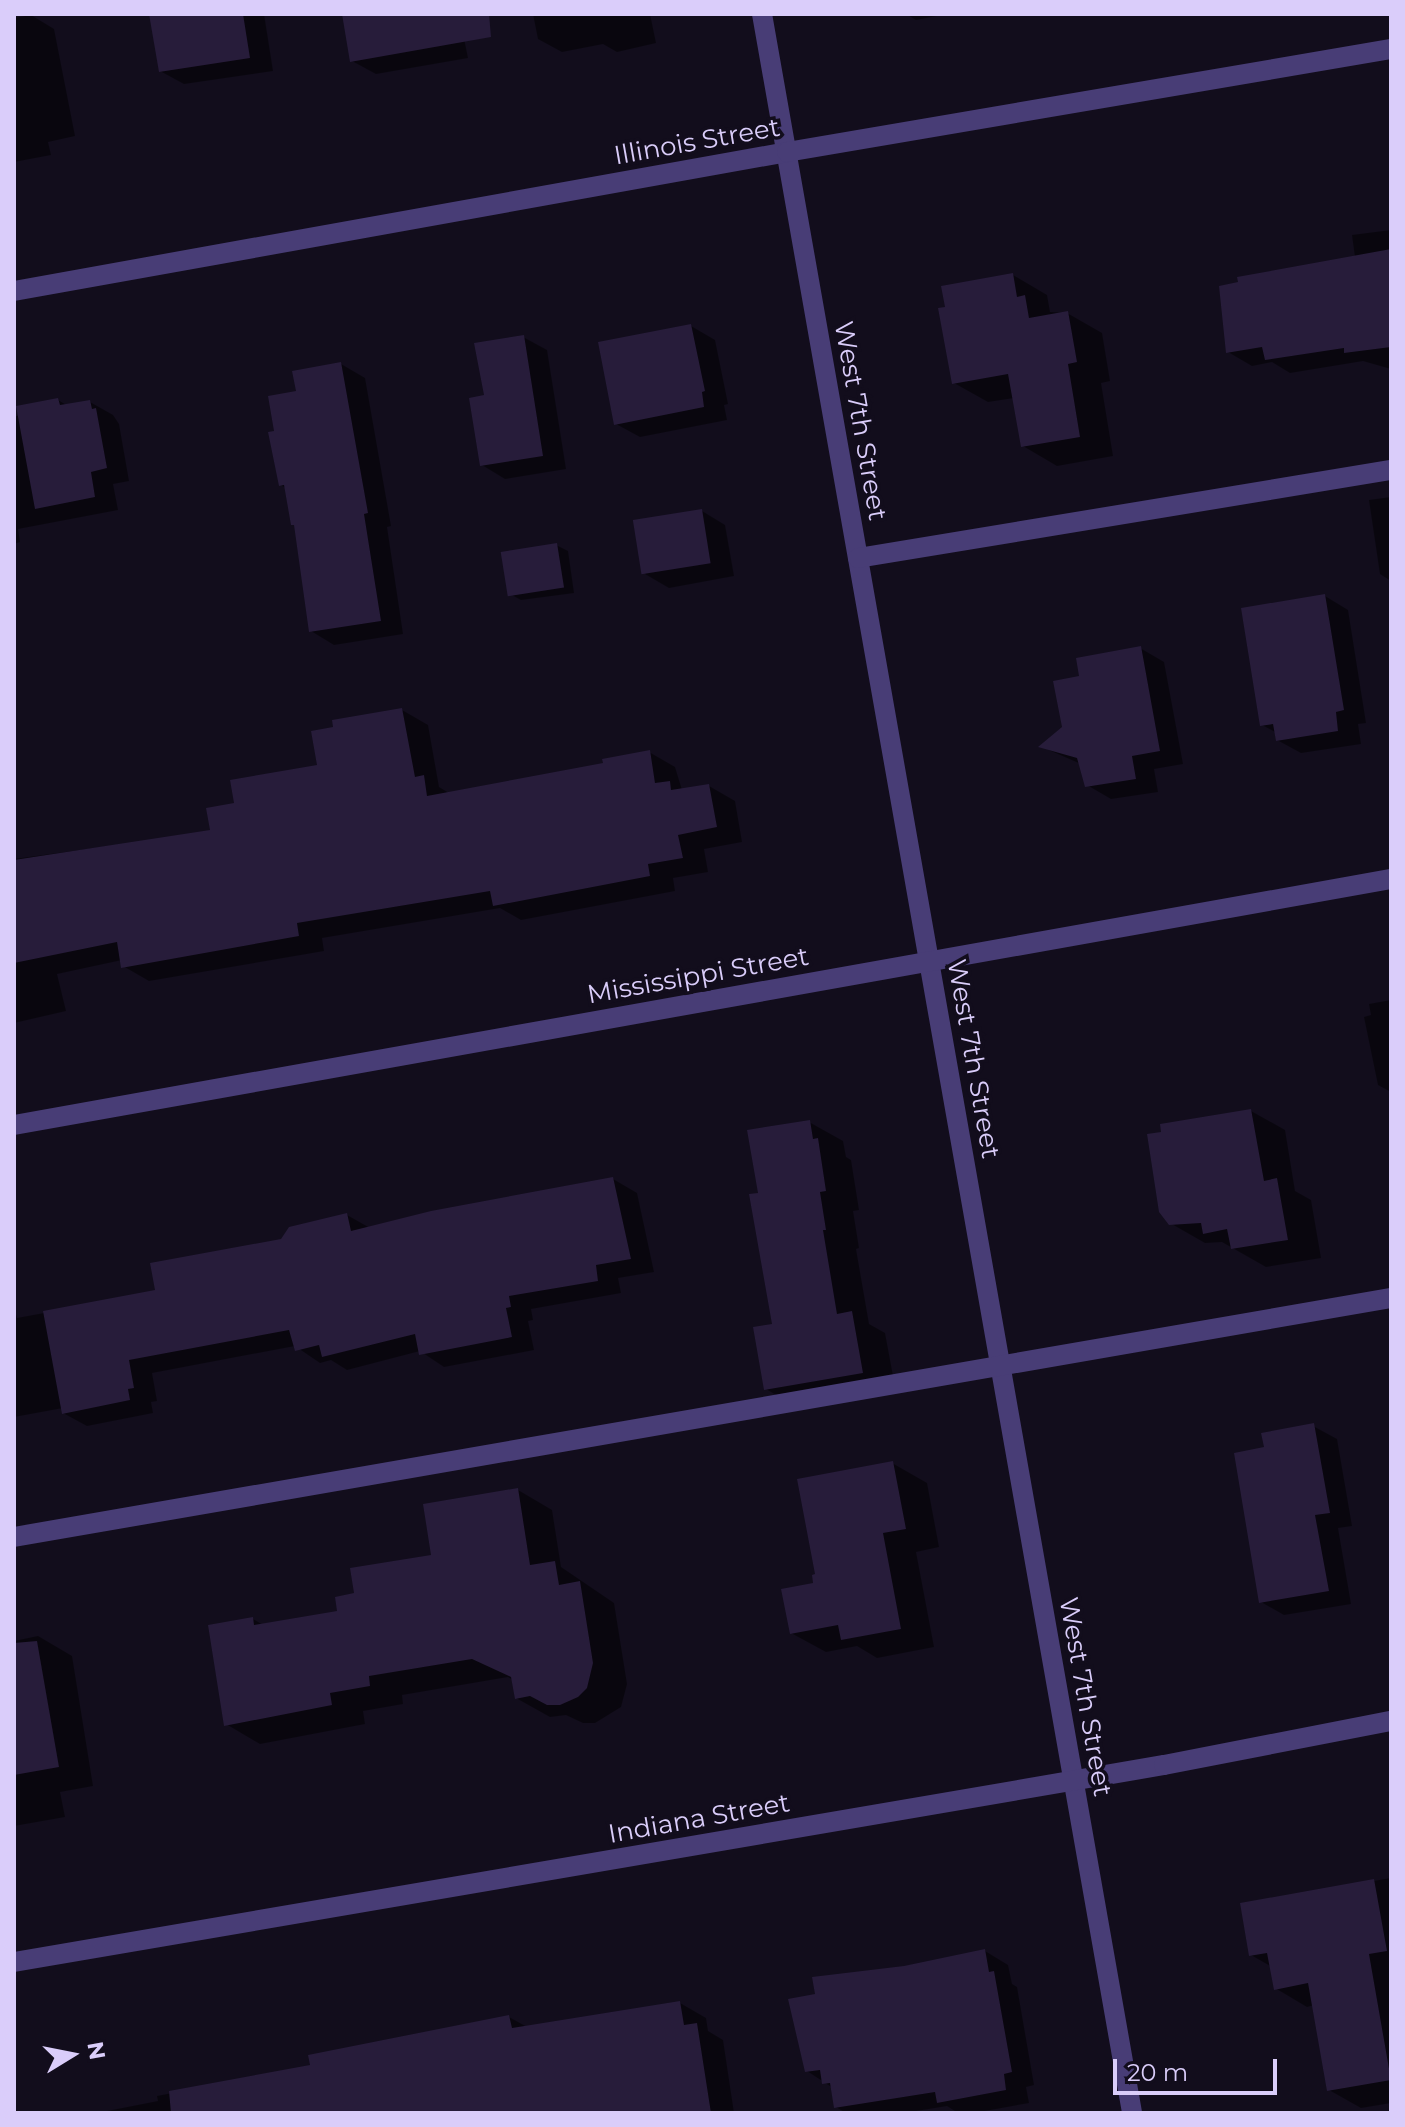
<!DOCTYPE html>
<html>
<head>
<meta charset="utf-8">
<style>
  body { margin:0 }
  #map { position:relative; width:1405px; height:2127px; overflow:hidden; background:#120d1c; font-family:Montserrat,sans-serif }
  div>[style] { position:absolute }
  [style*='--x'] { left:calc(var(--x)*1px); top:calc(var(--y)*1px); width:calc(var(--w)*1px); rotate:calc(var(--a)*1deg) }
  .shadow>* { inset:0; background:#0007 }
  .building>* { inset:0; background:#271c3a; transform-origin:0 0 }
  .minor>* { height:20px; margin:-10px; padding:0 10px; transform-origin:10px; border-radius:10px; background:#483d76 }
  span { translate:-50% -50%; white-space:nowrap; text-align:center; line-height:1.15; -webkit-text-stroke:7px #120d1c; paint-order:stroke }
  .street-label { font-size:26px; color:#dacdfa }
  .frame { position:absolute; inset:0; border:16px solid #dacdfa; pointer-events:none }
  .north { position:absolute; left:32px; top:2015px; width:80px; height:80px; -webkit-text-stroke:6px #120d1c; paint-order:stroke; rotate:80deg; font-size:22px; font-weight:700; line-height:32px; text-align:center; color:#dacdfa }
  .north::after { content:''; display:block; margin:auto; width:28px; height:36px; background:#dacdfa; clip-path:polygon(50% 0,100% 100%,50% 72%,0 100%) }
  .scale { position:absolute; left:1113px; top:2059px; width:164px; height:36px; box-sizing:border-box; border:4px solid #dacdfa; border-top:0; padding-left:10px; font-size:24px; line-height:28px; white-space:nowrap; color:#dacdfa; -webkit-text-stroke:6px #120d1c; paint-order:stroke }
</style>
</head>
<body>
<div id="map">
  <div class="shadow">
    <div style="clip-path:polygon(179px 14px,264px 14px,273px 71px,184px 84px,160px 71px)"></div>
    <div style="clip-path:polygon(344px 14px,459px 14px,468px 58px,376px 74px,352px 61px)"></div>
    <div style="clip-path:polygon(533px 14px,650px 14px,656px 43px,617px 52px,603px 44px,562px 52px,538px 39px)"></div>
    <div style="clip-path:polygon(906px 14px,947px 14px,916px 20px)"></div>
    <div style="clip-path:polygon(31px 15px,54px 29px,75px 136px,48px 142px,51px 155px,14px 162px,14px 18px)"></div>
    <div style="clip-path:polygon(1391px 230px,1391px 369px,1363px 361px,1290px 373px,1272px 362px,1252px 366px,1228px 352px,1355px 257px,1352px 235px)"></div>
    <div style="clip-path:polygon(1013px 275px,1047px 295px,1050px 312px,1067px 313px,1102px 333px,1110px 381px,1101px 383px,1113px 456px,1057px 466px,1023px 446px,1014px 398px,988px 402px,954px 383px)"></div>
    <div style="clip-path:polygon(691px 326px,715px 340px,728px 404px,724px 405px,727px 420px,640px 437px,616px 424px)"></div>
    <div style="clip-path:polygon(523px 337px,547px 350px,566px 469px,505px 479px,482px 465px,486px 397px)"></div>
    <div style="clip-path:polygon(341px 364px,365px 378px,391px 526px,387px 527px,403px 634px,334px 645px,311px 631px,296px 526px,287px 488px,280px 485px,277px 432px,298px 392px)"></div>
    <div style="clip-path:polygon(58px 400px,68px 406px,90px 402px,113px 415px,119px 424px,129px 481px,113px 484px,118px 510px,18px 529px,20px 542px,14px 544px,14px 417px)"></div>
    <div style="clip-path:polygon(1391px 497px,1391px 581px,1380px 574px,1369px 500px)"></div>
    <div style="clip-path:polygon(702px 511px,725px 525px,734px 576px,669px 588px,645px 574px)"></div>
    <div style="clip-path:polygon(556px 545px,568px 551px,574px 593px,521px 600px,510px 594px)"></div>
    <div style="clip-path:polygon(1325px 596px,1348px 610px,1366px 723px,1358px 724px,1361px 744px,1301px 753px,1277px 740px,1277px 733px,1262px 725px)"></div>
    <div style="clip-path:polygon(1140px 648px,1164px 662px,1183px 764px,1154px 769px,1158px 792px,1111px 799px,1087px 785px,1081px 764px,1042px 747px,1064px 728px,1081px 677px)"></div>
    <div style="clip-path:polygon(402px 710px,428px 725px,439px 787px,449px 793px,606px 765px,649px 752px,675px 767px,682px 790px,709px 786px,735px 801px,742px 842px,704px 849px,708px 872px,673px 878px,675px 891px,521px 920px,500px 908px,322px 938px,324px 951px,149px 981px,123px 966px,122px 960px,57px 974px,66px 1011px,14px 1023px,14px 859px,213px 832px,236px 805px,319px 766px)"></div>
    <div style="clip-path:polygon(1391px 1000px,1391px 1092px,1378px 1085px,1364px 1017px,1371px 1015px,1369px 1004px)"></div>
    <div style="clip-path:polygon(1251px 1111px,1285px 1130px,1295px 1191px,1311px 1200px,1321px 1258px,1266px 1267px,1222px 1242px,1205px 1243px,1170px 1223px)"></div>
    <div style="clip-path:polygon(809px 1122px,843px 1141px,846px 1157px,851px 1160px,859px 1210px,853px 1211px,859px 1248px,856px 1249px,869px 1324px,885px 1333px,896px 1392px,800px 1409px,766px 1389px,774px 1326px,760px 1194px)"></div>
    <div style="clip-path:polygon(613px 1179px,637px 1193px,654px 1272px,618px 1278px,621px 1293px,531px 1309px,533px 1320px,528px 1321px,534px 1350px,444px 1367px,420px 1351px,347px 1370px,331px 1360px,320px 1363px,295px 1346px,152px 1373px,157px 1401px,151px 1402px,153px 1413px,87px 1426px,63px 1413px,63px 1408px,14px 1417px,14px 1308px,17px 1318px,158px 1292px,347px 1215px,370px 1228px)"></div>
    <div style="clip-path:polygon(1313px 1426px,1337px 1439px,1352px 1526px,1338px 1528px,1351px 1604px,1284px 1615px,1261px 1602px,1266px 1449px)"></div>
    <div style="clip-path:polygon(892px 1463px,927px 1483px,939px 1547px,916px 1552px,934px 1647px,877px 1658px,857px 1646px,826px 1652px,791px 1633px,815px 1585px)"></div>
    <div style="clip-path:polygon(518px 1490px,552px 1510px,561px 1567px,614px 1603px,627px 1684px,621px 1707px,595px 1723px,583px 1723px,566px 1715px,550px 1717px,516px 1698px,513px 1680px,508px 1677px,402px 1695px,403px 1704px,363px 1711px,365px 1724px,260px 1744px,226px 1724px,253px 1619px,263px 1625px,339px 1612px,356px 1595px,434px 1557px)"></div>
    <div style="clip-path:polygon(38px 1636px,72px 1656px,93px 1786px,60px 1792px,65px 1817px,14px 1826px,14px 1641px)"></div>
    <div style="clip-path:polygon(1391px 1878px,1391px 2103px,1361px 2108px,1329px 2090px,1314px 2005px,1307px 2007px,1275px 1988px,1272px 1967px,1251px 1955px,1242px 1904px)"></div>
    <div style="clip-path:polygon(985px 1951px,1008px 1965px,1012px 1984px,1017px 1987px,1034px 2085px,1026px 2087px,1029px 2103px,974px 2113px,958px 2113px,947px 2106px,904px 2113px,846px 2113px,836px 2107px,833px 2088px,807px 2071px,817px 1996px,905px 1968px)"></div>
    <div style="clip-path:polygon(680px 2003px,706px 2018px,708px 2031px,723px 2040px,734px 2113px,97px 2113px,158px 2101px,157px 2096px,312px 2066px,509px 2017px,527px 2027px)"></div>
  </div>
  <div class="building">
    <div style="clip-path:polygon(149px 14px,243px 14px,250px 58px,159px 72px)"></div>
    <div style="clip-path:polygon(342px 14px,489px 14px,491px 37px,350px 62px)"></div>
    <div style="clip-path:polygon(1391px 249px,1391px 347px,1344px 353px,1344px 348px,1265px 360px,1262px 347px,1226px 353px,1219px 286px,1238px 282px,1237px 277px)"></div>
    <div style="clip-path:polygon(1013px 273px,1017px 297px,1025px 295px,1029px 318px,1068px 311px,1077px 362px,1068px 364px,1080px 437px,1021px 447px,1008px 374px,952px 384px,938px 308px,945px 307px,941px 286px)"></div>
    <div style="clip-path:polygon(691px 324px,705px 391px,702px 392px,704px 407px,614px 425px,598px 342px)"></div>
    <div style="clip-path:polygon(524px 335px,543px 456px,480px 466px,469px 398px,484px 395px,474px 343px)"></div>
    <div style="clip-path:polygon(341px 362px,368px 513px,364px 514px,381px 621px,309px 632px,294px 525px,291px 525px,284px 485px,279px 486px,268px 432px,274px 431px,268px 396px,296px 391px,292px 371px)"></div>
    <div style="clip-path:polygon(58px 398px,60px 405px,90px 400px,92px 409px,96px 408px,107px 468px,91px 472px,95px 497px,35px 509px,16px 406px)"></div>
    <div style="left:702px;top:509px;width:55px;height:70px;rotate:81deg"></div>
    <div style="left:557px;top:543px;width:45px;height:57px;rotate:81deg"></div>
    <div style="clip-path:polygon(1325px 594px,1344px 710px,1336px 712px,1338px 731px,1276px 741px,1273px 724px,1260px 726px,1241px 608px)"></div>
    <div style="clip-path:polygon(1141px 646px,1160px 751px,1132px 756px,1136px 779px,1085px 787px,1077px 758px,1038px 747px,1062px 727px,1053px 681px,1079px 676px,1076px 658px)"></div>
    <div style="clip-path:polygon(402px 708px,415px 777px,424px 775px,427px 796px,603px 763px,602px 759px,650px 750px,655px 783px,670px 781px,671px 790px,709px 784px,717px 827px,678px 835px,683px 858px,648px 864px,650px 876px,493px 906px,490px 891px,297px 923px,299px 936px,121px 968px,117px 942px,14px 963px,14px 860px,210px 830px,206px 808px,234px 803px,230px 780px,317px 765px,311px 731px,333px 727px,332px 720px)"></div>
    <div style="clip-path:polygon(1251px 1109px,1264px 1181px,1277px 1178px,1288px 1240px,1231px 1249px,1227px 1229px,1203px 1234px,1201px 1223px,1169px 1225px,1159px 1212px,1147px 1134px,1161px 1132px,1160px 1124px)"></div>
    <div style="clip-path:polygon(810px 1120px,813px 1139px,818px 1138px,826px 1191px,820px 1192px,826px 1230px,823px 1230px,837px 1314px,852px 1311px,863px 1373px,764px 1390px,753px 1327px,772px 1324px,749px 1194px,758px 1193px,747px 1130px)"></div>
    <div style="clip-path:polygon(613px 1177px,631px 1259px,596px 1265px,598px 1281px,509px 1296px,511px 1307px,506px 1308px,512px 1337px,419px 1355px,415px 1334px,322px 1357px,319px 1345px,295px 1351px,289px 1330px,129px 1360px,134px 1388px,128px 1389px,130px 1400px,62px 1414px,43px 1311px,155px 1290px,150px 1263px,281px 1239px,289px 1227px,347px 1213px,351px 1231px,431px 1211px)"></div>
    <div style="clip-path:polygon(1314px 1423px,1330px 1513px,1315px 1515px,1329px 1591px,1259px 1603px,1234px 1453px,1264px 1447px,1261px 1433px)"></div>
    <div style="clip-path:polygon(893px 1461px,906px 1529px,883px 1533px,901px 1629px,841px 1640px,838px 1625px,790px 1634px,781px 1589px,813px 1583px,812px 1575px,815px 1574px,797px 1479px)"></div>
    <div style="clip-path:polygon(518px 1488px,530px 1565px,555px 1561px,559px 1585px,580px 1581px,593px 1663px,587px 1688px,578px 1697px,560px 1705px,547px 1705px,530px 1696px,515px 1699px,511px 1677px,472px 1659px,369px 1676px,370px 1686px,330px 1693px,332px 1705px,224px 1726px,208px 1625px,253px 1617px,254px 1625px,337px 1611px,335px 1597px,354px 1593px,350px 1568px,431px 1555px,423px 1504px)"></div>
    <div style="clip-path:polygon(37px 1641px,59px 1767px,14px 1775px,14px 1643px)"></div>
    <div style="clip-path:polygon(1374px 1879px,1387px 1951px,1369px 1954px,1391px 2080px,1327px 2091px,1308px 1983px,1274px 1990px,1267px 1953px,1249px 1956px,1240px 1903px)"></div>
    <div style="clip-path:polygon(985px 1949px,989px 1972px,994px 1971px,1012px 2072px,1004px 2074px,1006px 2090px,937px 2103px,935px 2092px,834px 2108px,830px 2083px,822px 2084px,820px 2070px,805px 2072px,788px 1999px,815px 1994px,812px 1977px,904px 1966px)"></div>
    <div style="clip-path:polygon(680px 2001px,684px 2025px,697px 2023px,711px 2113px,171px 2113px,169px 2091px,310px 2065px,308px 2055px,509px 2015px,512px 2028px)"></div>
  </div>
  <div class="minor">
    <div style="--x:762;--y:14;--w:2131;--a:80"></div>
    <div style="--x:14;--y:291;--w:785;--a:-10.19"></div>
    <div style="--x:787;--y:152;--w:613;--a:-9.68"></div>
    <div style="--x:858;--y:558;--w:540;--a:-9.38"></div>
    <div style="--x:14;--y:1125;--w:1399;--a:-10.13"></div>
    <div style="--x:14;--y:1537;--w:1398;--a:-9.85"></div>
    <div style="--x:14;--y:1962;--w:1167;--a:-9.72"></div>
    <div style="--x:1164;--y:1765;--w:231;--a:-11"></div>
  </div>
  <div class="street-label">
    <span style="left:697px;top:142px;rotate:-10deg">Illinois Street</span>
    <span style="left:860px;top:421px;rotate:80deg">West 7th Street</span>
    <span style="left:698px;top:976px;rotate:-10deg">Mississippi Street</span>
    <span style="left:973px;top:1059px;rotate:80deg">West 7th Street</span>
    <span style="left:1085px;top:1697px;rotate:80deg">West 7th Street</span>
    <span style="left:699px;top:1819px;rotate:-10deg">Indiana Street</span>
  </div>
  <div class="frame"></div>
  <div class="north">N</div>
  <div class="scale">20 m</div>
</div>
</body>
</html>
